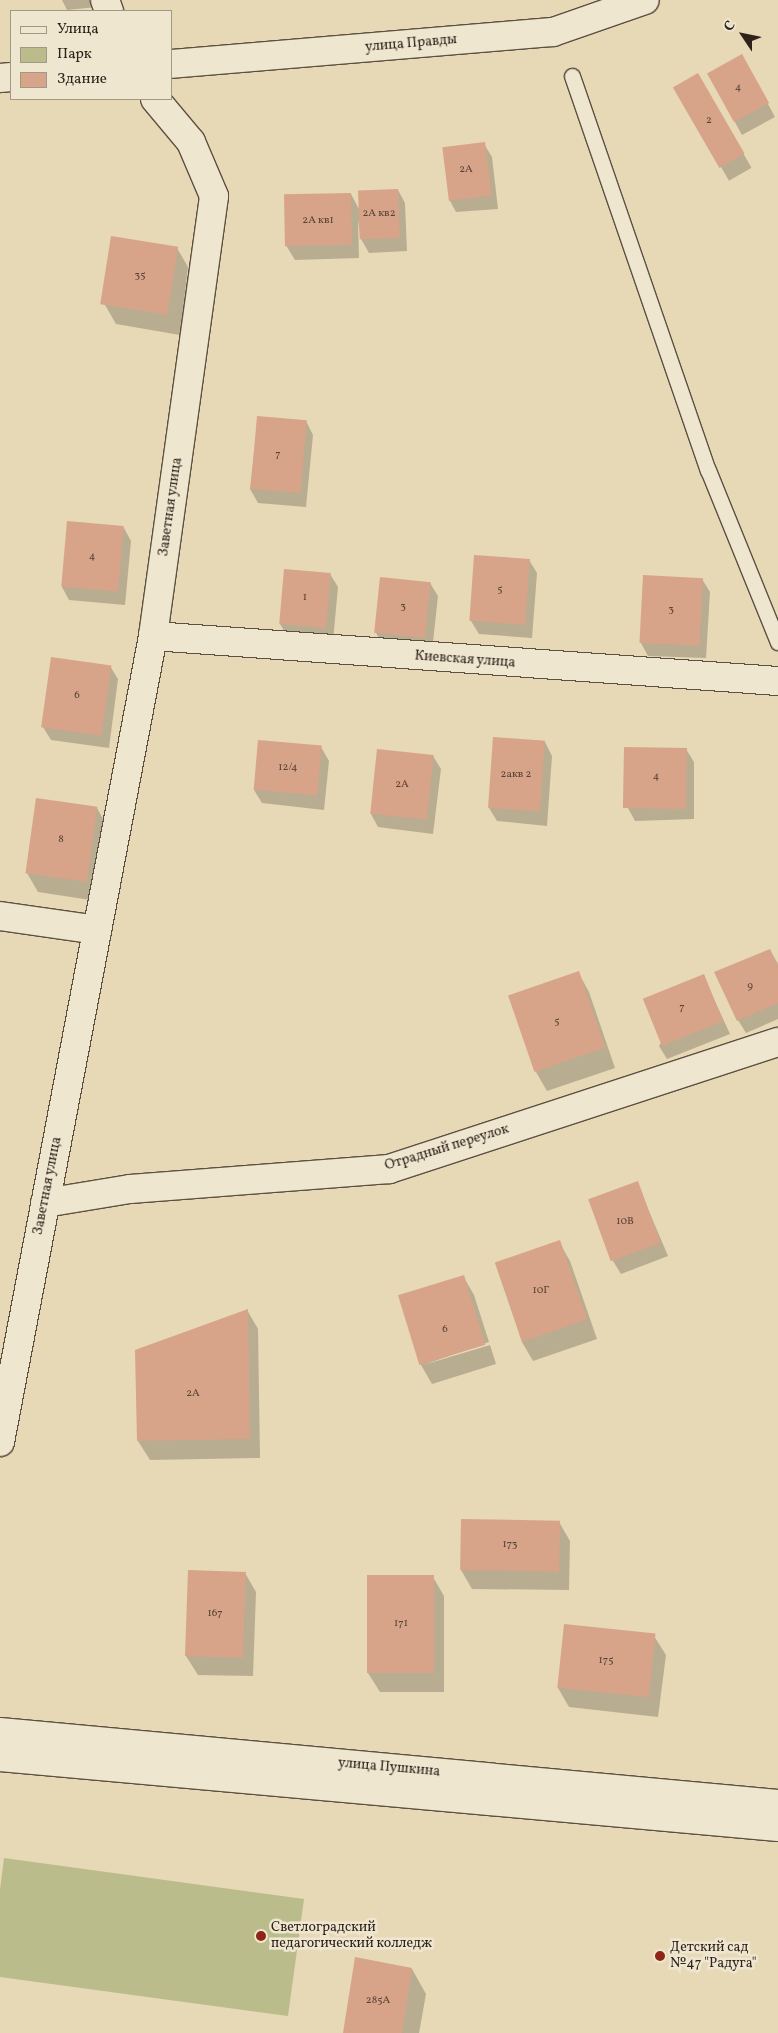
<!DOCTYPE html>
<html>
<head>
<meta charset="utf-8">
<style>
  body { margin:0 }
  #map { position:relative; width:778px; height:2033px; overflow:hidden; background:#e7d8b6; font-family:Vollkorn,serif }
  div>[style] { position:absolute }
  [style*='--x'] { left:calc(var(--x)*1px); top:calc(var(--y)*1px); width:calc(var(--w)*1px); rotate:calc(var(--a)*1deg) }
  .green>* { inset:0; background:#babd8b }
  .shadow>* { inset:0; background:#0003; transform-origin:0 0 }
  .building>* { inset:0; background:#d7a489; transform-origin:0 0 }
  .roads { filter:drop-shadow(1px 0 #5d5042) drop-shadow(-1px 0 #5d5042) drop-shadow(0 1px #5d5042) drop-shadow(0 -1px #5d5042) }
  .service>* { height:15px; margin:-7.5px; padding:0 7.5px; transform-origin:7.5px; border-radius:7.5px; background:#efe6d0 }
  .minor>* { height:28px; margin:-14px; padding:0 14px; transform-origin:14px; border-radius:14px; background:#efe6d0 }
  .tertiary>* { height:28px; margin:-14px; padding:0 14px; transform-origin:14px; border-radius:14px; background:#efe6d0 }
  .dots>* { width:14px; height:14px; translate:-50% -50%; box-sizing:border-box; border:2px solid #efe6d0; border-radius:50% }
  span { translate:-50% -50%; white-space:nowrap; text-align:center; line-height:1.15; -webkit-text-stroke:5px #efe6d0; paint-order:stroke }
  .number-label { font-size:11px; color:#594236 }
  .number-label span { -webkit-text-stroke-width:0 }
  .street-label { font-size:14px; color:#2f221b }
  .poi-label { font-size:14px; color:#2f221b }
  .left { translate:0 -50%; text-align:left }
  .legend { position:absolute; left:10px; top:10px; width:162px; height:90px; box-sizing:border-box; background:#efe6d0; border:1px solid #a29888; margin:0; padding:6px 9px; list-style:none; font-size:15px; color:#2f221b }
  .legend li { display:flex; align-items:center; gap:10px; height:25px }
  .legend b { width:25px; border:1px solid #a29888 }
  .north { position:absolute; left:718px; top:10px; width:50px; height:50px; -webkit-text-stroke:4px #efe6d0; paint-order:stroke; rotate:304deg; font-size:14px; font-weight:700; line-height:20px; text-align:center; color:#2f221b }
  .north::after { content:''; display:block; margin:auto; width:18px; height:22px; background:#2f221b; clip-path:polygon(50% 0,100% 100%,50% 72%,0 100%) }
</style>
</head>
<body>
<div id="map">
  <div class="green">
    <div style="clip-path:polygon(4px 1858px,304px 1899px,288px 2016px,0 1977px,0 1890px)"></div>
  </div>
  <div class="shadow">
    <div style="clip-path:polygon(62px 0,96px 0,97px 7px,67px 10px)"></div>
    <div style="clip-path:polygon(749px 69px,775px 117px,742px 135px,708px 73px)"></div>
    <div style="left:698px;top:75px;width:107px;height:26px;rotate:60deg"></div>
    <div style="clip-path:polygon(484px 144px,492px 157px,498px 209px,456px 212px,449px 199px)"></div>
    <div style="clip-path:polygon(398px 190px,405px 203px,407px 251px,369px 253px,361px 239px,358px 220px,359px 258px,295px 260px,287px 247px,285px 198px,351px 194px,360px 211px)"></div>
    <div style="clip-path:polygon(177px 248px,188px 267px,180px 335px,116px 324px,105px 305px)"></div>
    <div style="clip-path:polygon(258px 417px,306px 421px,313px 435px,306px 507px,258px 503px,250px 489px)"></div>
    <div style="clip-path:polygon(124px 528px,131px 541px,125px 605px,69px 600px,62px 587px)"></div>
    <div style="clip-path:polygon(529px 560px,537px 573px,532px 638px,479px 634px,471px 621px)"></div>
    <div style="clip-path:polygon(330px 574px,338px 587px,333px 641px,288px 637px,280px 624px)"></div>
    <div style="clip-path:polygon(702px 579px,710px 592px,706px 658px,648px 656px,641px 643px)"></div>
    <div style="clip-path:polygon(430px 583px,438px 596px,432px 651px,384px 646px,376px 633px)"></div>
    <div style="clip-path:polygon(110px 666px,118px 679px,109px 748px,51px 740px,43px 727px)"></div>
    <div style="clip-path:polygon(494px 738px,545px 742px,552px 756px,547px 826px,497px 821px,489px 808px)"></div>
    <div style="clip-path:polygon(321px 747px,329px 761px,324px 810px,262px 803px,254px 790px)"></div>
    <div style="clip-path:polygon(686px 749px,694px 762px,694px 819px,635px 821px,628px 808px)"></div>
    <div style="clip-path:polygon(433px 756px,441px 769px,433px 834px,378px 827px,371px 814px)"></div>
    <div style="clip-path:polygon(97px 808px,108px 828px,97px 901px,38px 892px,27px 873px)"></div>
    <div style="clip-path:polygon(770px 950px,778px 964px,778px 1019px,746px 1033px,738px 1020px)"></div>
    <div style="clip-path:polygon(578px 972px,589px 992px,615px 1068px,547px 1091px,536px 1072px)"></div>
    <div style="clip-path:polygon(703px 975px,730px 1034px,667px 1059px,659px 1046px)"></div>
    <div style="clip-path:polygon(637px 1183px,668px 1256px,621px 1274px,613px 1261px)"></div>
    <div style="clip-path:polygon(559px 1242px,570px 1261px,597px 1339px,533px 1361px,522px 1342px,496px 1263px)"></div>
    <div style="clip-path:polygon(463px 1276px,474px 1295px,489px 1342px,423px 1365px,490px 1345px,496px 1364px,432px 1384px,421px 1365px,399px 1296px)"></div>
    <div style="clip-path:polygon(247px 1310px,258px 1329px,260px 1458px,150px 1460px,138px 1441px)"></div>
    <div style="clip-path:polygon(559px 1522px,570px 1541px,569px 1590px,472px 1589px,461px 1570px)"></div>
    <div style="clip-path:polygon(245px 1573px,256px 1592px,253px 1676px,198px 1675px,186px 1656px)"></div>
    <div style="clip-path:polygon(433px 1577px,444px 1596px,444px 1692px,380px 1692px,368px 1673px)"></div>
    <div style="clip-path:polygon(565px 1625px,654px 1636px,666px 1655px,658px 1717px,569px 1707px,558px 1688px)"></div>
    <div style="clip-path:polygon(412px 1969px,426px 1994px,419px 2033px,344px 2033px)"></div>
  </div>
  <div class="building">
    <div style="left:742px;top:54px;width:56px;height:40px;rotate:61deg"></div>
    <div style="left:698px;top:73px;width:93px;height:29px;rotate:60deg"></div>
    <div style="left:485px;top:142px;width:54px;height:43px;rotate:83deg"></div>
    <div style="left:398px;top:189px;width:49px;height:40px;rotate:88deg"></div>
    <div style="left:351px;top:193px;width:52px;height:67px;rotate:89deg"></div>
    <div style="left:111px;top:236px;width:68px;height:69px;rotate:9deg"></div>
    <div style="left:257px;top:416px;width:50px;height:73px;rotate:5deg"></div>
    <div style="left:67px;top:521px;width:57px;height:66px;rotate:5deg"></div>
    <div style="left:474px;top:555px;width:56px;height:66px;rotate:4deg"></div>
    <div style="left:284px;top:569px;width:47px;height:55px;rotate:5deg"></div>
    <div style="left:643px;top:575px;width:60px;height:68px;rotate:3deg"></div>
    <div style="left:380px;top:577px;width:51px;height:56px;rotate:6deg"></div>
    <div style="left:51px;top:657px;width:61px;height:71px;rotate:8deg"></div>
    <div style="left:493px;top:737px;width:52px;height:71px;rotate:4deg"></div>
    <div style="left:258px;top:740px;width:64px;height:50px;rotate:5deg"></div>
    <div style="left:624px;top:747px;width:63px;height:61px;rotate:1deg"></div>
    <div style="left:377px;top:749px;width:57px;height:65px;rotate:6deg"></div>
    <div style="left:36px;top:798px;width:62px;height:76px;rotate:8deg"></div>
    <div style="clip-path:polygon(770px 949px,778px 966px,778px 1003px,737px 1021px,714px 972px)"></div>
    <div style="left:579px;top:971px;width:81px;height:75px;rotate:71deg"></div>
    <div style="left:704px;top:974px;width:51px;height:66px;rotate:68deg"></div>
    <div style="left:638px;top:1181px;width:66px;height:53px;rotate:70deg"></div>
    <div style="left:560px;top:1240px;width:84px;height:69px;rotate:71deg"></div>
    <div style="left:464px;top:1275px;width:73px;height:69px;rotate:73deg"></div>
    <div style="clip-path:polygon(248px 1309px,250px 1439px,137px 1441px,135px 1350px)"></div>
    <div style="left:461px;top:1519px;width:99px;height:51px;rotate:1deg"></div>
    <div style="left:188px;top:1570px;width:58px;height:86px;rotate:2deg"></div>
    <div style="left:434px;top:1575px;width:98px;height:67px;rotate:90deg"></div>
    <div style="left:564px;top:1624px;width:92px;height:64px;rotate:6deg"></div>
    <div style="clip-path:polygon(355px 1957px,412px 1968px,402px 2033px,343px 2033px)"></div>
  </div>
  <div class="roads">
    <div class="service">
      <div style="--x:572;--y:76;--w:417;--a:71"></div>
      <div style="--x:708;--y:470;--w:186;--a:67.9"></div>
    </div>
    <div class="minor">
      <div style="--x:105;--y:0;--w:12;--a:70"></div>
      <div style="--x:153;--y:636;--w:627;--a:4.12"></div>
      <div style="--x:0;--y:916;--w:98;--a:8.2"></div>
      <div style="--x:45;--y:1203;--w:86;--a:-9.4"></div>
      <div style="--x:130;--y:1189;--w:260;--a:-4.4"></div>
      <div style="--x:389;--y:1169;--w:409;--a:-18.1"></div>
      <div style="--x:0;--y:1442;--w:820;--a:-79.25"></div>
      <div style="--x:153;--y:636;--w:444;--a:-82.1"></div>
      <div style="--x:214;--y:196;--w:59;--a:-113.1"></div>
      <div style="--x:191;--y:142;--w:56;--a:-129.9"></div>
    </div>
    <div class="tertiary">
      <div style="--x:171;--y:64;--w:383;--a:-4.8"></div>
      <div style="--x:553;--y:32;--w:97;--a:-19.2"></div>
      <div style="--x:0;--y:78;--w:11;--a:-5"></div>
      <div style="--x:0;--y:1732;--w:781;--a:5.29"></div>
      <div style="--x:0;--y:1757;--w:781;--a:5.14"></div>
    </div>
  </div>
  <div class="dots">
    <div style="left:261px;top:1936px;background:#8f2418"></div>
    <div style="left:660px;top:1956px;background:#8f2418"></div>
  </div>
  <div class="number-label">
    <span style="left:738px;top:88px">4</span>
    <span style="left:709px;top:121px">2</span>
    <span style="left:466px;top:170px">2А</span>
    <span style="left:379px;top:214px">2А кв2</span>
    <span style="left:318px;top:221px">2А кв1</span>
    <span style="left:140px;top:276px">35</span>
    <span style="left:278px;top:455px">7</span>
    <span style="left:92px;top:557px">4</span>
    <span style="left:500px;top:590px">5</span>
    <span style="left:305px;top:598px">1</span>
    <span style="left:403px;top:607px">3</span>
    <span style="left:671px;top:610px">3</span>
    <span style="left:77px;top:696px">6</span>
    <span style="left:288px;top:768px">12/4</span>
    <span style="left:516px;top:775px">2акв 2</span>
    <span style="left:656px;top:777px">4</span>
    <span style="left:402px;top:785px">2А</span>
    <span style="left:61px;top:840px">8</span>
    <span style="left:750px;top:987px">9</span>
    <span style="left:682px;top:1008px">7</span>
    <span style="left:557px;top:1022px">5</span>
    <span style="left:625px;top:1222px">10В</span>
    <span style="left:541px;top:1291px">10Г</span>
    <span style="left:445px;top:1330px">6</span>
    <span style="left:193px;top:1394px">2А</span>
    <span style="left:510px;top:1545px">173</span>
    <span style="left:215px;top:1614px">167</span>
    <span style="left:401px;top:1624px">171</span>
    <span style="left:606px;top:1661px">175</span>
    <span style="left:378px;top:2001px">285А</span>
  </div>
  <div class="street-label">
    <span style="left:411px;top:44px;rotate:-5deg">улица Правды</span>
    <span style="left:171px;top:507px;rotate:-82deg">Заветная улица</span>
    <span style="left:465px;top:660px;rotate:4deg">Киевская улица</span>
    <span style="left:447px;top:1148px;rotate:-17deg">Отрадный переулок</span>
    <span style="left:48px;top:1186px;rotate:-79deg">Заветная улица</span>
    <span style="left:389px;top:1768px;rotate:5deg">улица Пушкина</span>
  </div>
  <div class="poi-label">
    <span class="left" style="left:271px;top:1936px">Светлоградский<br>педагогический колледж</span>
    <span class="left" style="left:670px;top:1956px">Детский сад<br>№47 "Радуга"</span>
  </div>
  <ul class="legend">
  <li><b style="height:6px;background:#efe6d0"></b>Улица</li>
  <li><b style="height:14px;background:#babd8b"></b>Парк</li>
  <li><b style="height:14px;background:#d7a489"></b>Здание</li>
  </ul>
  <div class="north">С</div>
</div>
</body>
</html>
